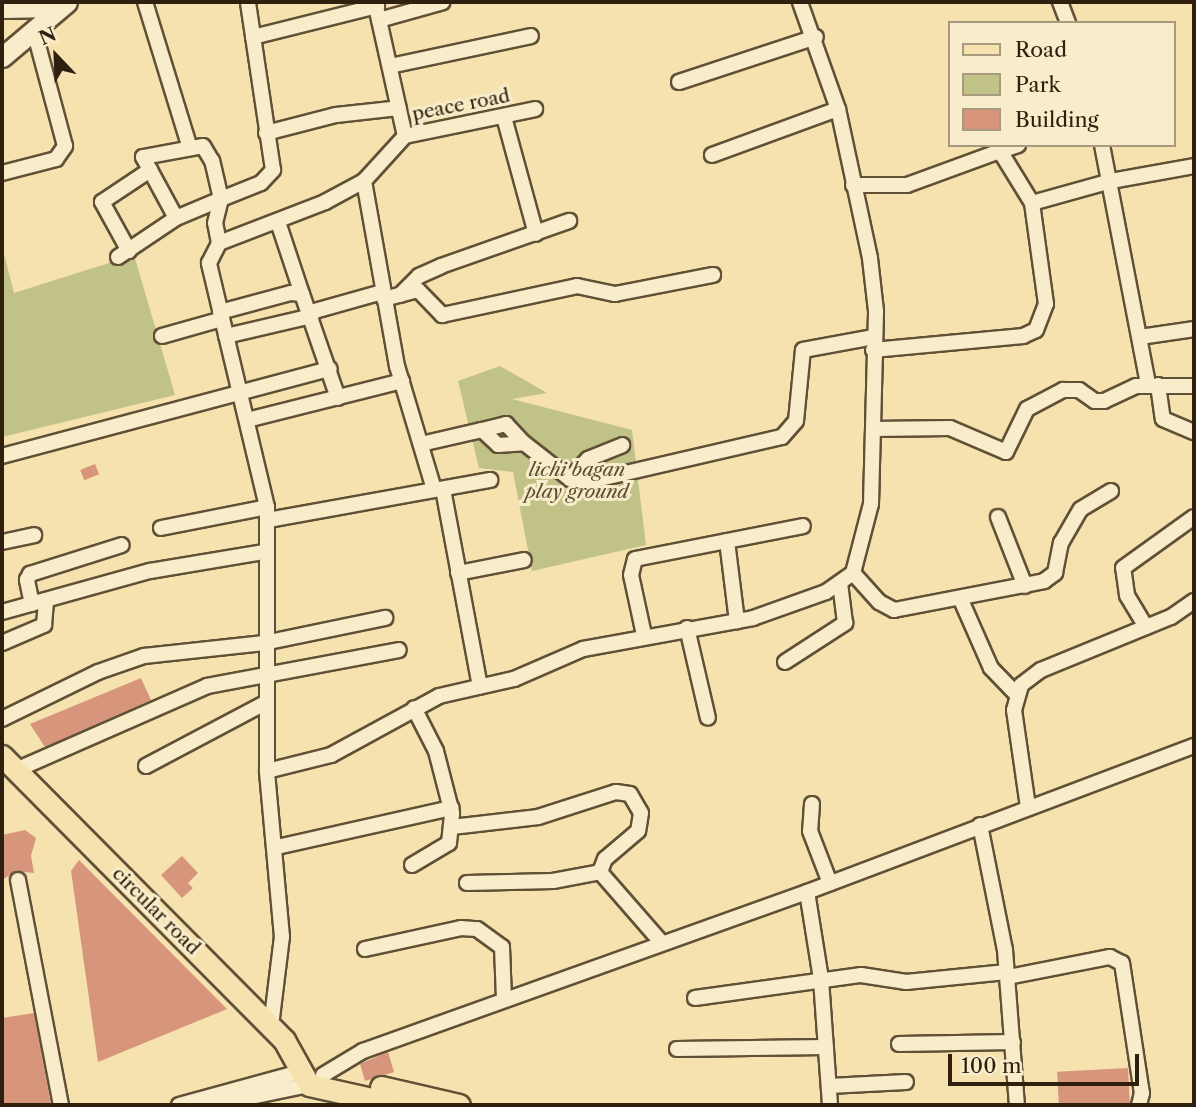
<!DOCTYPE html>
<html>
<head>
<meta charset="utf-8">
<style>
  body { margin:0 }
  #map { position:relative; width:1196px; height:1107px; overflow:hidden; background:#f5e2ae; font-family:"Libre Caslon Text",serif }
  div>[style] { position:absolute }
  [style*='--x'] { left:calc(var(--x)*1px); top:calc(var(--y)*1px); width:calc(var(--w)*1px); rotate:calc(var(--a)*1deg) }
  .green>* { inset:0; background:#c0c288 }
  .building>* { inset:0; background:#d7957b; transform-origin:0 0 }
  .roads { filter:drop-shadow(2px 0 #605036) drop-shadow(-2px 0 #605036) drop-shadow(0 2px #605036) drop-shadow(0 -2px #605036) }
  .minor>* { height:14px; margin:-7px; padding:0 7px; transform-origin:7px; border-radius:7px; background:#f8ecca }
  .secondary>* { height:19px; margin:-9.5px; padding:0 9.5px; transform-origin:9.5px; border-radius:9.5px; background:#f8ecca }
  .primary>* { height:21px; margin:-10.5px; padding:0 10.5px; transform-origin:10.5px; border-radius:10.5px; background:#f5e2ae }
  span { translate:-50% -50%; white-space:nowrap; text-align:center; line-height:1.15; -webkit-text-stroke:6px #f8ecca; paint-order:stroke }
  .street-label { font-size:19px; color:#2f1f0e }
  .park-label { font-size:19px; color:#5a5033; font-style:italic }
  .frame { position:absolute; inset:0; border:4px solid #2f1f0e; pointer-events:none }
  .legend { position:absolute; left:948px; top:21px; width:228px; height:126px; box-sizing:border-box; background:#f8ecca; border:2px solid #a89a7f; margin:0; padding:9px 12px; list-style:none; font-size:21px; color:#2f1f0e }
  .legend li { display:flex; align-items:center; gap:14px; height:35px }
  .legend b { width:35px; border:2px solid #a89a7f }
  .north { position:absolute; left:21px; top:21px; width:70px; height:70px; -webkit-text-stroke:5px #f8ecca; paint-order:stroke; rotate:337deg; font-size:19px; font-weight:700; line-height:28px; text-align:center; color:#2f1f0e }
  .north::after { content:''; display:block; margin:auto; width:24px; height:32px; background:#2f1f0e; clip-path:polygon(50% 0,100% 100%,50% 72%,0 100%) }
  .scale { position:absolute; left:948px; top:1054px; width:191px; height:32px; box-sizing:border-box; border:4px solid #2f1f0e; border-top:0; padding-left:9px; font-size:21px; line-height:24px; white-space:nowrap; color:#2f1f0e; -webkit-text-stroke:5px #f8ecca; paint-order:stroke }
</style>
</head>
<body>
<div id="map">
  <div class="green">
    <div style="clip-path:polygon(2px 246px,14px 293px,134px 255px,175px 395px,2px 437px)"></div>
    <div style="clip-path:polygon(500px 366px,547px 393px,512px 399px,632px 430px,646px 545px,532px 571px,513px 472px,479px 468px,458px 381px)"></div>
  </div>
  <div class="building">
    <div style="left:95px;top:464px;width:11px;height:16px;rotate:68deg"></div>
    <div style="clip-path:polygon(141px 678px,151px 700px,45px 747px,30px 724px)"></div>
    <div style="clip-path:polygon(25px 830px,36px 838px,31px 856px,34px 873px,16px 871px,2px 880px,2px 835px)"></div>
    <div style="clip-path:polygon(182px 856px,198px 873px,188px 883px,193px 888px,182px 898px,161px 875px)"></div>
    <div style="clip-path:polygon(79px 860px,227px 1009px,98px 1062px,71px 871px)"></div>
    <div style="clip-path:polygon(34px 1013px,51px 1105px,2px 1105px,2px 1018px)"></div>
    <div style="clip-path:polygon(388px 1052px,394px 1072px,365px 1081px,360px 1064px)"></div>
    <div style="left:1128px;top:1068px;width:36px;height:71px;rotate:87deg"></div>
  </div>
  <div class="roads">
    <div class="minor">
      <div style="--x:145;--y:2;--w:150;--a:72.9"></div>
      <div style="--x:375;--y:2;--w:137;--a:77.4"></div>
      <div style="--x:405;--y:136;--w:133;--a:-11.7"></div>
      <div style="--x:1060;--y:2;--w:22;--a:69"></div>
      <div style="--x:2;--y:11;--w:56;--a:-1"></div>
      <div style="--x:379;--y:20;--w:66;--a:-15.7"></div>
      <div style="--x:253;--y:37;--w:128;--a:-14"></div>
      <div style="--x:390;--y:66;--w:144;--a:-12"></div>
      <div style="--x:679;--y:82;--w:144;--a:-18.2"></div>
      <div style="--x:504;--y:117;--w:121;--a:74.7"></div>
      <div style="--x:266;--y:133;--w:72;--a:-14.4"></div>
      <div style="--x:336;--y:115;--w:63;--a:-6.3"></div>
      <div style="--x:1102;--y:145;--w:243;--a:79.1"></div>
      <div style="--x:1000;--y:151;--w:19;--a:-18"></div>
      <div style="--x:712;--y:155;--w:134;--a:-20.1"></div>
      <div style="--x:2;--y:173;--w:56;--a:-14.5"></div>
      <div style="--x:56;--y:159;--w:16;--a:-55"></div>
      <div style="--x:65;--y:146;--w:120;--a:-105"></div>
      <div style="--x:364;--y:181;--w:188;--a:79.9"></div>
      <div style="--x:397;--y:366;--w:128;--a:73.3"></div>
      <div style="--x:853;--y:185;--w:54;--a:0"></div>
      <div style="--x:907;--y:185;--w:99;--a:-20.1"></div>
      <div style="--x:1000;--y:151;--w:61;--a:58.4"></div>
      <div style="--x:278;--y:222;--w:76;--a:71.6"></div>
      <div style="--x:219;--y:243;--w:20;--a:-101"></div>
      <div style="--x:215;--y:223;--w:25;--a:-76"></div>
      <div style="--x:221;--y:199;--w:43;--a:-21.8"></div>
      <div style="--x:261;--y:183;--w:18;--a:-47"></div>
      <div style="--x:273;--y:170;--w:170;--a:-98.5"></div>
      <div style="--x:129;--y:251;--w:56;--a:-118.9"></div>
      <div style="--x:102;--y:202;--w:58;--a:-33.7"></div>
      <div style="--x:118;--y:257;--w:70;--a:-33.9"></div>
      <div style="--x:176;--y:218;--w:49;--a:-22.9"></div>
      <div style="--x:221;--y:199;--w:39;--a:-103"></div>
      <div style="--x:212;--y:161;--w:17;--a:-121"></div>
      <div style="--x:203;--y:146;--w:61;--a:169.6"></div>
      <div style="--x:143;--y:157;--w:69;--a:61.6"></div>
      <div style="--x:400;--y:295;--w:27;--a:-45"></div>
      <div style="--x:419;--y:276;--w:24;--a:-24"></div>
      <div style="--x:441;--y:266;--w:136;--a:-19.4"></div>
      <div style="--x:384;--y:299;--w:35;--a:-15"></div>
      <div style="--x:418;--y:290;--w:35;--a:46"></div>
      <div style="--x:442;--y:315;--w:138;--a:-12.1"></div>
      <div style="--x:577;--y:286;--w:39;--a:12"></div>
      <div style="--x:615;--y:294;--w:100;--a:-11"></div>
      <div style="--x:220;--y:312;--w:73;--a:-15"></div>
      <div style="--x:291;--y:293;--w:11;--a:5"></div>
      <div style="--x:302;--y:294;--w:110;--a:70.9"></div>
      <div style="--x:311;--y:312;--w:74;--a:-15.7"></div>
      <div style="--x:162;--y:336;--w:62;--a:-15.8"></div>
      <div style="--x:226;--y:336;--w:88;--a:-13.1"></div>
      <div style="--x:1140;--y:337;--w:55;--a:-8.4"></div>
      <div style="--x:873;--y:350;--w:151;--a:-5.3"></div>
      <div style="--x:1023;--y:336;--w:14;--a:-25"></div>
      <div style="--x:1036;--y:330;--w:28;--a:-69"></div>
      <div style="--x:1046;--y:304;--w:102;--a:-97.9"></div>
      <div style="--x:1032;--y:203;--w:82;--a:-15.6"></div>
      <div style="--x:1111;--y:181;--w:84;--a:-10.2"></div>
      <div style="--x:1158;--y:385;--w:34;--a:82"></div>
      <div style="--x:1163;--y:419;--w:34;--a:23"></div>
      <div style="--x:247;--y:420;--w:160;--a:-14.1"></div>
      <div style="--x:873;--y:429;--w:77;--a:-0.7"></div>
      <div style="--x:950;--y:428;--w:61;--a:23.2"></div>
      <div style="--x:1006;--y:452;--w:48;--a:-64"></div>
      <div style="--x:1027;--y:409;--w:41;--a:-27.8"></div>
      <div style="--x:1063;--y:390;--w:16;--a:0"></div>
      <div style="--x:1079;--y:390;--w:19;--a:35"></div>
      <div style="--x:1095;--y:401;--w:9;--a:0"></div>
      <div style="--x:1104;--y:401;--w:35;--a:-25"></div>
      <div style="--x:1136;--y:386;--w:58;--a:0"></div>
      <div style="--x:482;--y:430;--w:25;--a:-14"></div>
      <div style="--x:506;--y:424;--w:26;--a:47"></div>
      <div style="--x:421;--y:444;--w:63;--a:-12.9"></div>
      <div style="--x:482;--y:430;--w:22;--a:43"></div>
      <div style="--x:498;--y:445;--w:26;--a:-4"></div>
      <div style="--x:524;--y:443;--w:58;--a:38"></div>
      <div style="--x:570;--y:479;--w:21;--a:5"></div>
      <div style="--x:591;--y:481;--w:196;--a:-13"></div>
      <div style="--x:782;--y:437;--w:21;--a:-49"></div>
      <div style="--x:796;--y:421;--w:71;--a:-84.4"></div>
      <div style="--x:803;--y:350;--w:72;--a:-10.4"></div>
      <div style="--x:2;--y:456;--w:339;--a:-14.9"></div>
      <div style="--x:570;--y:479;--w:27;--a:-48"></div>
      <div style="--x:588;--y:459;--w:37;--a:-22"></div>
      <div style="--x:443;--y:489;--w:201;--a:79.4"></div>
      <div style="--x:998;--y:517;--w:74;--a:68.6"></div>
      <div style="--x:268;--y:520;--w:226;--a:-10.2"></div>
      <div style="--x:161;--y:528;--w:108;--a:-11.2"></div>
      <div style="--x:727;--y:541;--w:81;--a:82.9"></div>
      <div style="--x:2;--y:542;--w:33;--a:-12"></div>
      <div style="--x:458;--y:573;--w:67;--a:-11.1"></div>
      <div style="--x:853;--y:573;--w:39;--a:48"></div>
      <div style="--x:879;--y:602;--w:17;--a:28"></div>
      <div style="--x:894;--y:610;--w:153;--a:-10.9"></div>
      <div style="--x:1044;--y:581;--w:14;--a:-36"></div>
      <div style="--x:1055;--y:573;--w:31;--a:-79"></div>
      <div style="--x:1061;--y:543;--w:39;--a:-60"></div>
      <div style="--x:1081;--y:509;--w:35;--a:-31"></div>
      <div style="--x:961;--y:600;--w:74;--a:66.2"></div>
      <div style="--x:991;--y:668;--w:37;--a:46"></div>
      <div style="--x:32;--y:604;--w:25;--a:-102"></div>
      <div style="--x:27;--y:580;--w:7;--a:-63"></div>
      <div style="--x:30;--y:574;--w:96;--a:-17.5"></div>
      <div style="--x:2;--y:612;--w:154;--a:-15.5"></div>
      <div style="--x:150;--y:571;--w:116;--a:-9.5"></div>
      <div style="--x:1146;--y:627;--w:37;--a:-121"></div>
      <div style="--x:1127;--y:595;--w:27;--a:-98"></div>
      <div style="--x:1123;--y:568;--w:87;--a:-35.7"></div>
      <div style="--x:687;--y:628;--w:92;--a:76.9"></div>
      <div style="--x:644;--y:635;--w:61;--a:-102.2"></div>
      <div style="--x:631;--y:575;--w:16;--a:-76"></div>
      <div style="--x:635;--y:559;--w:171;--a:-11.1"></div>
      <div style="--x:2;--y:643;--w:46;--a:-23.2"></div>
      <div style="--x:44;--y:625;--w:25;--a:-85"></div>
      <div style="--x:785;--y:662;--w:72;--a:-33"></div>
      <div style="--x:845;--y:623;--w:40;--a:-97.1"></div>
      <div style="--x:2;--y:719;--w:107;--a:-26.1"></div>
      <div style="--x:98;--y:672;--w:49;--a:-19.2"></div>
      <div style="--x:144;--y:656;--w:121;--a:-6.2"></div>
      <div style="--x:264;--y:643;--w:124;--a:-11.7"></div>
      <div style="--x:146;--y:766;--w:135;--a:-27.9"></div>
      <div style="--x:16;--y:770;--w:209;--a:-23.7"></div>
      <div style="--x:207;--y:686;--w:195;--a:-10.6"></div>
      <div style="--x:267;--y:771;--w:66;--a:-14"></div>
      <div style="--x:331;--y:755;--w:123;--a:-28.6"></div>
      <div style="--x:439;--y:696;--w:77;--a:-12.8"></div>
      <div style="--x:514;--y:679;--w:75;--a:-23.5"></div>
      <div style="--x:583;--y:649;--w:173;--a:-10.3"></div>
      <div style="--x:753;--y:618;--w:77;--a:-19.6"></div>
      <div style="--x:826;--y:592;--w:33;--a:-35"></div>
      <div style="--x:853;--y:573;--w:71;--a:-75.4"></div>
      <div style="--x:871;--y:504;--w:193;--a:-88.5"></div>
      <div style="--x:876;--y:311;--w:53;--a:-96.5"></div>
      <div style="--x:870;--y:258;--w:152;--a:-102.1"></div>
      <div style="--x:838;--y:109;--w:114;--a:-109.6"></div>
      <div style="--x:812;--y:804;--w:27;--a:94"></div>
      <div style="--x:810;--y:831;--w:56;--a:69"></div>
      <div style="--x:1028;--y:807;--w:98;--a:-98.2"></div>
      <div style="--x:1014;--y:710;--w:26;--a:-74"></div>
      <div style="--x:1021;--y:685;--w:25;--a:-37"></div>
      <div style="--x:1041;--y:670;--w:140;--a:-22.2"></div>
      <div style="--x:1171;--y:617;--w:28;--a:-35"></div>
      <div style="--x:980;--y:825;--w:127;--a:78.7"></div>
      <div style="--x:1005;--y:950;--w:155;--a:85.6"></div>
      <div style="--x:452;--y:827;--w:87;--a:-6.6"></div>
      <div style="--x:538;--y:817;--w:82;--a:-17.8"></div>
      <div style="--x:616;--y:792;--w:14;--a:8"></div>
      <div style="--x:630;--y:794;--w:22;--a:60"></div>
      <div style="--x:641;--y:813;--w:18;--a:99"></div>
      <div style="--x:638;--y:831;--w:43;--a:139.7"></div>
      <div style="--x:605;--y:859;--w:14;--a:111"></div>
      <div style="--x:600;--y:872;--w:94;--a:48.9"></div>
      <div style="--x:277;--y:847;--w:179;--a:-12.6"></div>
      <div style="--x:412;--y:865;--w:43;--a:-30.7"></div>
      <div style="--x:449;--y:843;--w:30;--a:-84"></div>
      <div style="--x:452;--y:813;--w:64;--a:-104.5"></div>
      <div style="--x:436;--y:751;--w:48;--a:-117.1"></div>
      <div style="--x:18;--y:880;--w:229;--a:79.2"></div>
      <div style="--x:467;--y:883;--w:86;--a:-1.3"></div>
      <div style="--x:553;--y:881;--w:48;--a:-10.8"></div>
      <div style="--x:365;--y:949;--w:98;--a:-12.3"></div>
      <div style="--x:461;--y:928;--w:16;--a:4"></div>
      <div style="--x:477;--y:929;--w:31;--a:36"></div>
      <div style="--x:502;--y:947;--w:52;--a:87.8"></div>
      <div style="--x:1008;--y:977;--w:104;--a:-11.1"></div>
      <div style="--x:1110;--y:957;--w:13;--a:27"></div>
      <div style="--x:1122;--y:963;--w:132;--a:81.3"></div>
      <div style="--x:1142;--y:1093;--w:12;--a:104"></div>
      <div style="--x:695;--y:998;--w:168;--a:-7.9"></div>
      <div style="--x:861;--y:975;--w:46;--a:8.8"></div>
      <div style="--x:906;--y:982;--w:101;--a:-5.7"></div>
      <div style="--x:271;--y:1026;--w:90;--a:-83"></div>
      <div style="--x:282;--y:937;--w:167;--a:-95.2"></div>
      <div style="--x:267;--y:771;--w:264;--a:-90"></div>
      <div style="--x:267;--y:507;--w:251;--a:-103.4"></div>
      <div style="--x:209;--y:263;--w:22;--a:-63"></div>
      <div style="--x:219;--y:243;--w:114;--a:-21.1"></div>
      <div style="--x:325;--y:202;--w:44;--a:-28.3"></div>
      <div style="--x:364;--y:181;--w:61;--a:-47.7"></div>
      <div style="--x:899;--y:1044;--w:114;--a:-1"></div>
      <div style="--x:677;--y:1049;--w:149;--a:-0.8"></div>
      <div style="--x:323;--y:1075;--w:47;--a:-31"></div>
      <div style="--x:363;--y:1051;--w:472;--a:-19.7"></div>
      <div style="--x:829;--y:1086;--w:77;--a:-3"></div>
      <div style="--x:179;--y:1105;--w:129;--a:-15.3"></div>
      <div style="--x:213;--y:1105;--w:98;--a:-11.8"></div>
      <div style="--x:830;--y:1105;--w:126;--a:-94.1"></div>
      <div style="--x:821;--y:979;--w:88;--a:-99.1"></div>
      <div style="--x:807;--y:892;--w:414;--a:-20.7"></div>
    </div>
    <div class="secondary">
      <div style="--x:2;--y:57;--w:85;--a:-40.2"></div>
    </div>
    <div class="primary">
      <div style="--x:2;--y:756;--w:400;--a:45.2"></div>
      <div style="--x:284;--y:1040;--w:51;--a:60.9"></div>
      <div style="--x:309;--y:1085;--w:92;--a:12.5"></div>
      <div style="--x:381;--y:1087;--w:80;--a:13"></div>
    </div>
  </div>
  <div class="street-label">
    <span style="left:461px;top:105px;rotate:-11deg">peace road</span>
    <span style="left:156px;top:911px;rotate:45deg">circular road</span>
  </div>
  <div class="park-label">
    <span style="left:577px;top:481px">lichi bagan<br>play ground</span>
  </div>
  <div class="frame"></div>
  <ul class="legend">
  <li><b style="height:9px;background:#f5e2ae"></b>Road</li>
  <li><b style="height:19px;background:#c0c288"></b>Park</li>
  <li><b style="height:19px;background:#d7957b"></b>Building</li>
  </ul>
  <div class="north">N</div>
  <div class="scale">100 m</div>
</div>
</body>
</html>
